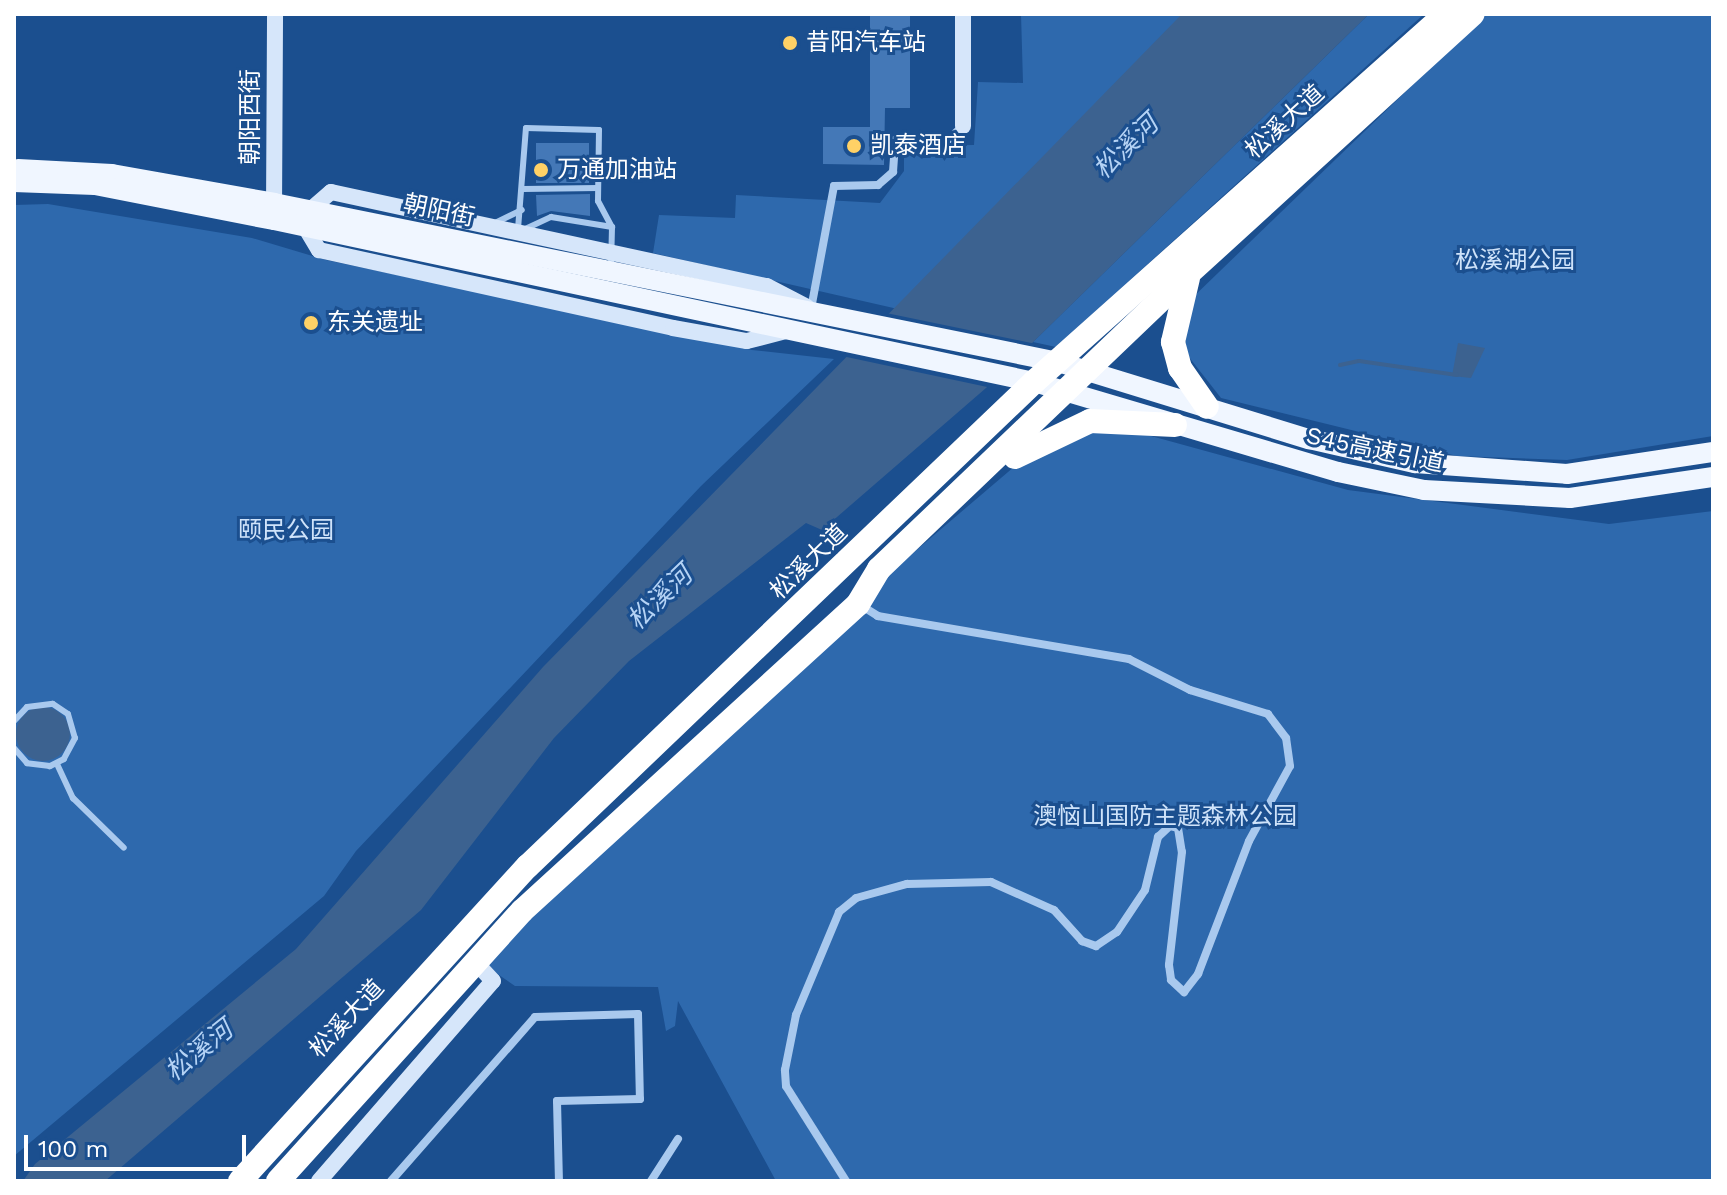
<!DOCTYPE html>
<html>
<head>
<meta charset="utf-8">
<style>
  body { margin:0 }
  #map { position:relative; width:1727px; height:1195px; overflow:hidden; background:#1b4f8f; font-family:"Work Sans","Noto Sans SC",sans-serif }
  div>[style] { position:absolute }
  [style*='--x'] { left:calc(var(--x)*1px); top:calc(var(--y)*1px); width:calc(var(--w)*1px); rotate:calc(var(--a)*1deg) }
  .green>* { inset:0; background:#2e69ad }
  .water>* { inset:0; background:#3c6290 }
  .round { border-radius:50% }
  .pier>* { inset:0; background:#1b4f8f }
  .stream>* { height:4px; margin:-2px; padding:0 2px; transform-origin:2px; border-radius:2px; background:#3c6290 }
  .building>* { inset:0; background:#4478b7; transform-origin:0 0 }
  .lane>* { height:6px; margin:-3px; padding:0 3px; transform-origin:3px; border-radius:3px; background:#a9c9ee }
  .street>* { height:8px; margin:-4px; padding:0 4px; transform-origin:4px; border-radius:4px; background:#a9c9ee }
  .secondary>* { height:16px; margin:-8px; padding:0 8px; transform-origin:8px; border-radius:8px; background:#d6e6fa }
  .primary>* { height:20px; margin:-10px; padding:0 10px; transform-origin:10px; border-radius:10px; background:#f0f6ff }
  .highway>* { height:24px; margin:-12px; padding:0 12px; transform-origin:12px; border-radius:12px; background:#fff }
  .dots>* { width:22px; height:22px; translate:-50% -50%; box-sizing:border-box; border:4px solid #1b4f8f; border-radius:50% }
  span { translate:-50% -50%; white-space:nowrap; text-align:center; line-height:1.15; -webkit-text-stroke:6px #1b4f8f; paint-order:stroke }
  .poi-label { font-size:24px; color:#fff }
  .left { translate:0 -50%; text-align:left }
  .street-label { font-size:24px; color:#fff }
  .park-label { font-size:24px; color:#cfe3fa }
  .water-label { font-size:26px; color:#b5d3f5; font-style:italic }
  .frame { position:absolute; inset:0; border:16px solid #fff; pointer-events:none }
  .scale { position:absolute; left:24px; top:1135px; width:222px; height:36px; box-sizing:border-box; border:4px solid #fff; border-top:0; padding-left:10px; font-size:24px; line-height:28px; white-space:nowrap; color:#fff; -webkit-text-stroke:6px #1b4f8f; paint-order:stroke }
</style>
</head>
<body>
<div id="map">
  <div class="green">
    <div style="clip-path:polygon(1021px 14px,1202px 14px,911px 312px,653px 253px,659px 215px,735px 218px,736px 195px,880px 203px,904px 171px,904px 146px,974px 145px,978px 82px,1023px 83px)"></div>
    <div style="clip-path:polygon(1369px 14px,1424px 14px,1056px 347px,1033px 342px)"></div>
    <div style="clip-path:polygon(1486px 14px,1713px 14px,1713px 436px,1567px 460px,1457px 456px,1221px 398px,1185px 352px,1189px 301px)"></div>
    <div style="clip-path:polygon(48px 204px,252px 238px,326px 260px,752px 350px,834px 359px,701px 486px,356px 851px,324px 896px,14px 1156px,14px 205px)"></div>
    <div style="clip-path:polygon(1122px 428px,1348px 490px,1609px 524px,1713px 511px,1713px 1181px,776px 1181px,678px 1001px,675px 1026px,666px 1031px,658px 987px,515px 986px,474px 958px,817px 635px,1022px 460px,1069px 434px)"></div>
  </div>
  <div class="water">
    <div style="clip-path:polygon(1182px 14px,1369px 14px,986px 388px,822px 530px,806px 523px,629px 661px,554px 738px,421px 910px,105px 1181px,23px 1181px,35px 1164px,296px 949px,543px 667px)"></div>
    <div style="clip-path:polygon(1458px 343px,1485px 348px,1471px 378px,1452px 376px)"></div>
    <div class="round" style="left:16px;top:707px;width:54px;height:54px"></div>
  </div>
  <div class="pier">
    <div style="clip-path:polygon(886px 313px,1036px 344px,992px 388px,842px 356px)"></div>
  </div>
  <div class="stream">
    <div style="--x:1340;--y:365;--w:19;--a:-12"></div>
    <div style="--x:1359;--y:361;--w:99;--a:8.1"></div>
  </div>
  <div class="building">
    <div style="clip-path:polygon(870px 14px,910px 14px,910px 108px,885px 108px,884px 165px,823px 164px,823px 127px,870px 127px)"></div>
    <div style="left:536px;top:143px;width:53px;height:40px"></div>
    <div style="clip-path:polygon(590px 194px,590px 216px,551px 211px,537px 216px,536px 195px)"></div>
  </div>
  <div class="lane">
    <div style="--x:523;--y:189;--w:75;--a:-0.8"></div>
    <div style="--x:493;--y:224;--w:32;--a:-26"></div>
    <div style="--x:518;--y:229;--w:101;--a:-85.5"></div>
    <div style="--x:526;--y:128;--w:73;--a:1.6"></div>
    <div style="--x:599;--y:130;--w:71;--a:90.8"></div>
    <div style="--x:598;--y:201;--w:30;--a:62"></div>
    <div style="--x:612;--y:227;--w:42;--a:91.4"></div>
    <div style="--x:523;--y:230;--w:31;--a:-25"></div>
    <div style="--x:551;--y:217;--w:62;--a:9.3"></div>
    <div style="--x:14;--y:721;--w:19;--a:-47"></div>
    <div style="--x:27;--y:707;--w:26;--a:-7"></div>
    <div style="--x:53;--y:704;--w:18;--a:34"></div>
    <div style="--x:68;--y:714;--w:25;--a:74"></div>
    <div style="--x:75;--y:738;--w:24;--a:118"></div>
    <div style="--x:64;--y:759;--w:16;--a:153"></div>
    <div style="--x:50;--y:766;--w:23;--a:-173"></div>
    <div style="--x:27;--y:763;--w:20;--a:-131"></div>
    <div style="--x:57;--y:764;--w:38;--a:65"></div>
    <div style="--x:73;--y:798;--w:71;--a:44.4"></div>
  </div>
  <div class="street">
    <div style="--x:811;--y:309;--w:125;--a:-79.4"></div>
    <div style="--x:834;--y:186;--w:44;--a:-1.3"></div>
    <div style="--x:878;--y:185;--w:20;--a:-41"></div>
    <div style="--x:893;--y:172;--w:32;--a:-86"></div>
    <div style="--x:895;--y:140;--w:54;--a:-1.1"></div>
    <div style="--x:949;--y:139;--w:19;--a:-43"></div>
    <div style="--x:391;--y:1181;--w:218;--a:-48.7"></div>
    <div style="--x:535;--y:1017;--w:103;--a:-1.7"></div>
    <div style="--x:638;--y:1014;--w:85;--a:88.7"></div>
    <div style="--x:640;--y:1099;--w:83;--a:178.6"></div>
    <div style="--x:557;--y:1101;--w:80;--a:88.6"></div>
    <div style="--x:651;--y:1181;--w:50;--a:-57.3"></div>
    <div style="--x:846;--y:1181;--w:112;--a:-122.3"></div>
    <div style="--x:786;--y:1086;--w:16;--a:-94"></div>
    <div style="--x:785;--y:1070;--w:56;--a:-78.7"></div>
    <div style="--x:796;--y:1015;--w:112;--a:-67.3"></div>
    <div style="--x:839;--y:912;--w:22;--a:-39"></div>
    <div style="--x:856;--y:898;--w:53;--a:-15.4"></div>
    <div style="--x:907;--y:884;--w:84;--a:-1.4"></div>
    <div style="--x:991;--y:882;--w:69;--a:24"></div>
    <div style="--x:1054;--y:910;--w:42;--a:47.9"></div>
    <div style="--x:1082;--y:941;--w:15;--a:20"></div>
    <div style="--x:1096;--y:946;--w:25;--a:-34"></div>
    <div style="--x:1117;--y:932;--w:50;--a:-56.3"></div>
    <div style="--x:1145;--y:890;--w:55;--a:-76.2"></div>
    <div style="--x:1158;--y:837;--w:16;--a:-43"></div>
    <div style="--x:1170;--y:826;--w:8;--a:14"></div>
    <div style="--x:1178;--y:828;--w:24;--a:81"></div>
    <div style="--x:1182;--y:852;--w:114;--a:96.6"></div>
    <div style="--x:1169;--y:965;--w:15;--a:82"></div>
    <div style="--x:1171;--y:980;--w:18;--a:43"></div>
    <div style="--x:1184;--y:992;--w:23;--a:-52"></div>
    <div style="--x:1198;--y:974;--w:142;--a:-69"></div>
    <div style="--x:1249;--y:841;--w:85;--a:-61.3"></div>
    <div style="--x:1290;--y:766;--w:28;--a:-98"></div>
    <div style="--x:1286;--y:738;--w:30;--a:-127"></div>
    <div style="--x:1268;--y:714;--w:82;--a:-162.9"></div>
    <div style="--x:1190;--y:690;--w:68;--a:-153.1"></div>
    <div style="--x:1129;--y:659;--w:255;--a:-170.3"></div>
    <div style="--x:878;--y:616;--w:22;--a:-148"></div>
  </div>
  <div class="secondary">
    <div style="--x:963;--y:14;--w:112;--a:90"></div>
    <div style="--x:309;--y:211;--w:29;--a:-41"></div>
    <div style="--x:331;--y:192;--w:446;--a:12.2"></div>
    <div style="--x:767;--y:286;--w:45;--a:27.7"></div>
    <div style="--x:274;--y:212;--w:198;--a:-89.7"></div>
    <div style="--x:305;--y:227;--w:27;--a:59"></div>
    <div style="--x:319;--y:250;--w:362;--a:12.4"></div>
    <div style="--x:673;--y:328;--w:75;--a:10"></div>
    <div style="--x:747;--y:341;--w:40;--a:-14.4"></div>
    <div style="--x:319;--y:1181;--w:265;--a:-49"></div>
    <div style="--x:493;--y:981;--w:26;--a:-133"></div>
  </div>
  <div class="primary">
    <div style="--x:18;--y:169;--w:94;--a:3"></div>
    <div style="--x:112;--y:174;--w:165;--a:10.1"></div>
    <div style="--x:274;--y:203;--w:800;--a:11.46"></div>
    <div style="--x:1058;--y:362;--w:263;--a:17.1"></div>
    <div style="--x:1309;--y:439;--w:109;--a:12.8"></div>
    <div style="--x:1415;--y:463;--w:152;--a:4.1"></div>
    <div style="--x:1567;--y:474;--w:148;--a:-8.6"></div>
    <div style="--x:14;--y:182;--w:81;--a:2.1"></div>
    <div style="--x:95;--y:185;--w:182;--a:11.1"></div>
    <div style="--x:274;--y:220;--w:777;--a:12.03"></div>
    <div style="--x:1034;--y:382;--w:317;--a:16.5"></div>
    <div style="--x:1338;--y:472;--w:88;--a:11.8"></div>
    <div style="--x:1424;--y:490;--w:146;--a:3.1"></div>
    <div style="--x:1570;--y:498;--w:145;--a:-8.4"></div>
  </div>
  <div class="highway">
    <div style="--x:1188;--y:278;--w:66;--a:103.2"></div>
    <div style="--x:1173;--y:342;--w:27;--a:75"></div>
    <div style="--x:1180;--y:368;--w:47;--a:55.3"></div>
    <div style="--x:1015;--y:457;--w:83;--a:-25.6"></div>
    <div style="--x:1090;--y:421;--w:85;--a:2.7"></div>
    <div style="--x:240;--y:1181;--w:427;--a:-47.6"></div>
    <div style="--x:528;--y:866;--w:700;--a:-43.73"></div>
    <div style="--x:1034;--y:382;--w:552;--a:-41.77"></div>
    <div style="--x:278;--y:1181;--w:364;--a:-47.9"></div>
    <div style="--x:522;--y:911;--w:455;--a:-42.4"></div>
    <div style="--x:858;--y:604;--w:41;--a:-59"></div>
    <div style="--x:879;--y:569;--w:429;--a:-43.7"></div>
    <div style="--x:1189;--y:273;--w:384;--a:-42.4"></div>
  </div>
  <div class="dots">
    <div style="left:790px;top:43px;background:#ffd166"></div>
    <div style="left:854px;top:146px;background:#ffd166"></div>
    <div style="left:541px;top:170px;background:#ffd166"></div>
    <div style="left:311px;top:323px;background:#ffd166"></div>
  </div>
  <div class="poi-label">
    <span class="left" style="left:806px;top:43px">昔阳汽车站</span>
    <span class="left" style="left:870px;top:146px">凯泰酒店</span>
    <span class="left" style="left:557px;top:170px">万通加油站</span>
    <span class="left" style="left:327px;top:323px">东关遗址</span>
  </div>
  <div class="street-label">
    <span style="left:251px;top:117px;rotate:-90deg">朝阳西街</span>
    <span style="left:1285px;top:122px;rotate:-42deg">松溪大道</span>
    <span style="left:439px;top:211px;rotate:12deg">朝阳街</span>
    <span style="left:1375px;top:450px;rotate:12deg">S45高速引道</span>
    <span style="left:809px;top:562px;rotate:-44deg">松溪大道</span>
    <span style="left:347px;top:1019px;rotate:-47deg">松溪大道</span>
  </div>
  <div class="park-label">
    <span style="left:1515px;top:261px">松溪湖公园</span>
    <span style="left:286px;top:531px">颐民公园</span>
    <span style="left:1165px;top:817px">澳恼山国防主题森林公园</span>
  </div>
  <div class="water-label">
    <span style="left:1126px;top:147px;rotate:-44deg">松溪河</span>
    <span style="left:660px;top:598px;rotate:-44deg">松溪河</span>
    <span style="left:199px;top:1051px;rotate:-39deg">松溪河</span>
  </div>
  <div class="frame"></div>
  <div class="scale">100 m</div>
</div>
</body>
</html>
